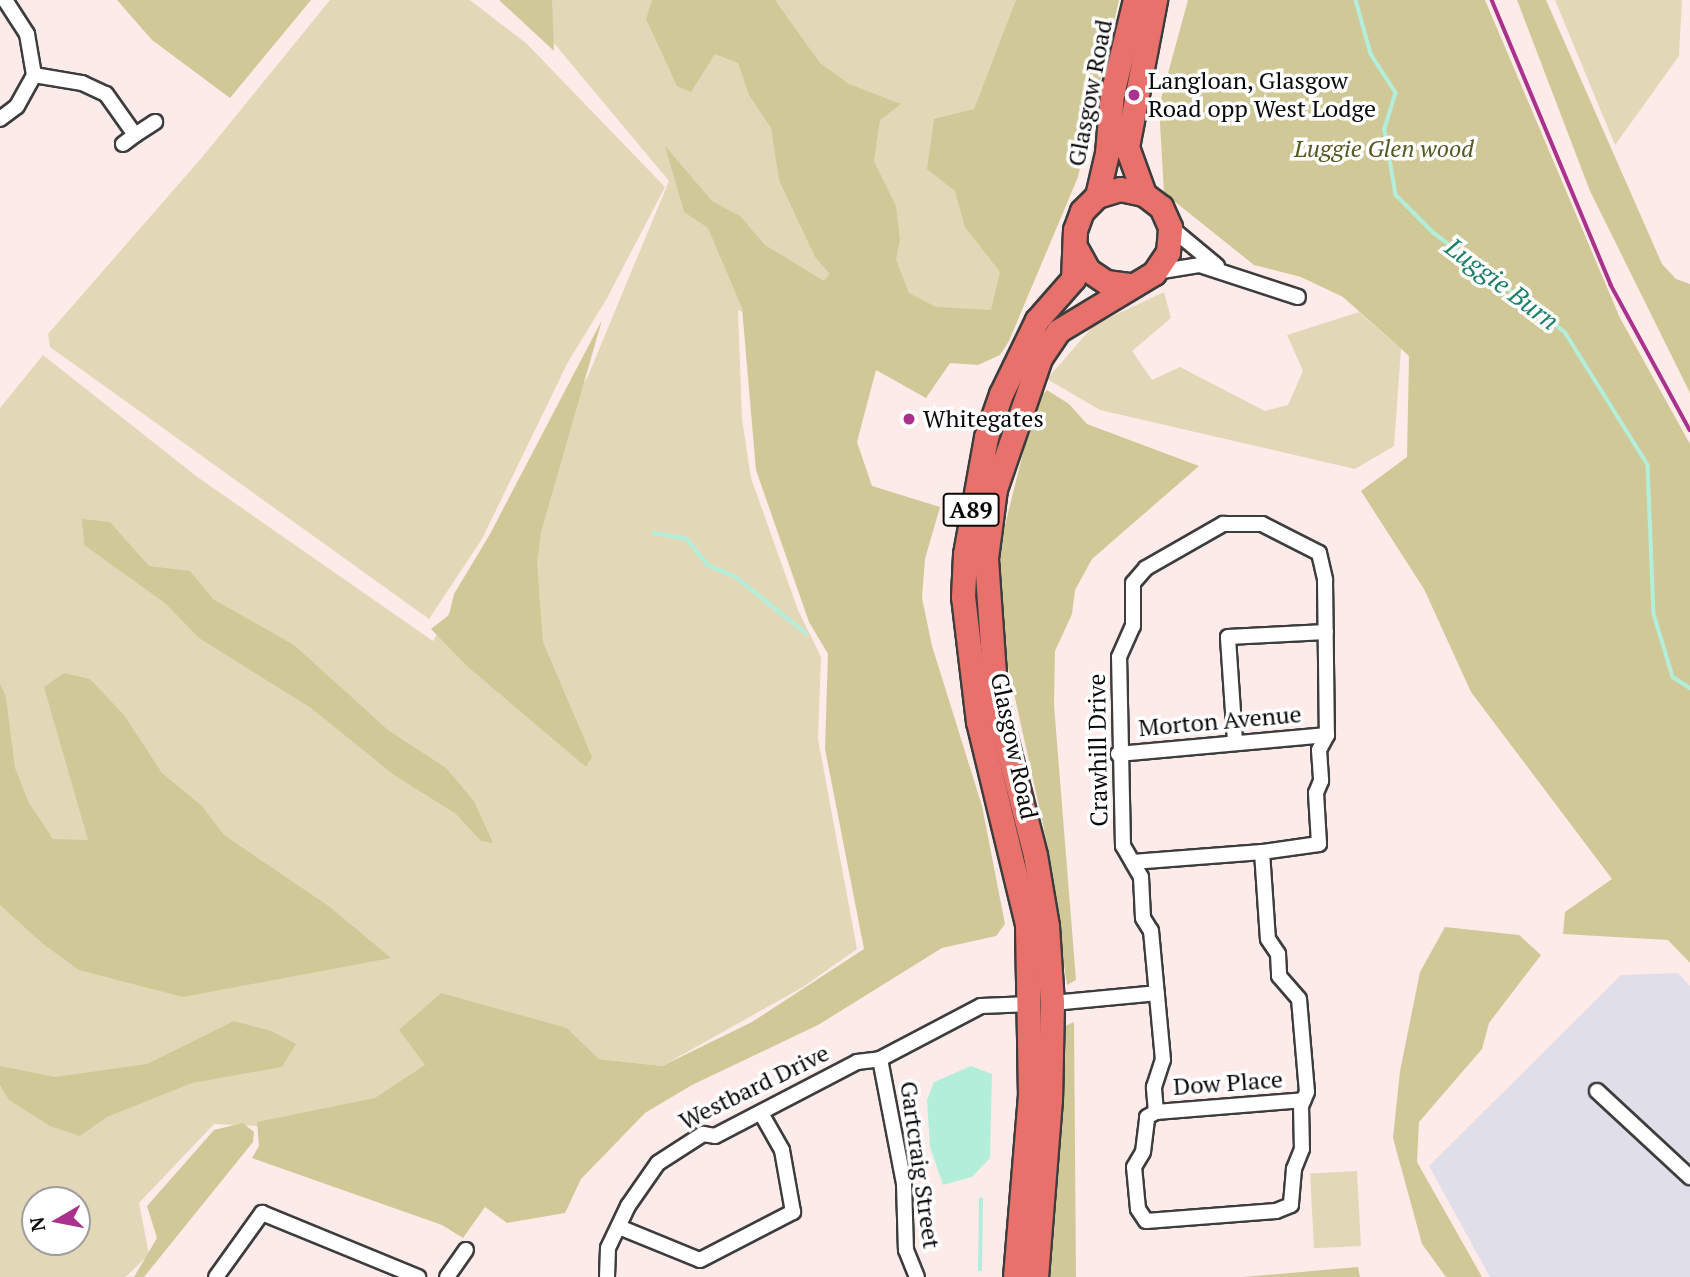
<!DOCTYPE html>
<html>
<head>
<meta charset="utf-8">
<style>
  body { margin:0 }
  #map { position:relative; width:1690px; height:1277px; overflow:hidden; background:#fdebe9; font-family:"PT Serif",serif }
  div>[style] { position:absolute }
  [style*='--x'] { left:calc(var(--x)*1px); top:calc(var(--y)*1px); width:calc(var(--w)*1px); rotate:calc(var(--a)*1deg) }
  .industrial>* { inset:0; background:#e0dee8 }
  .green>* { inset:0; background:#e2d8b7; transform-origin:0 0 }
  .forest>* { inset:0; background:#d1c898 }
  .water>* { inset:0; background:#b3eeda }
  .stream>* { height:3.5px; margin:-1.75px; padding:0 1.75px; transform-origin:1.75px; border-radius:1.75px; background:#b3eeda }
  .roads { filter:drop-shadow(2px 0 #3d3d3d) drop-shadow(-2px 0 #3d3d3d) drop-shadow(0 2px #3d3d3d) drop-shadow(0 -2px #3d3d3d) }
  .minor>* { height:14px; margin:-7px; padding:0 7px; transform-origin:7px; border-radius:7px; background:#fff }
  .primary>* { height:23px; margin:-11.5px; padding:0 11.5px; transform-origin:11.5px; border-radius:11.5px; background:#e9716c }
  .rail>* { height:3.5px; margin:-1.75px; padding:0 1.75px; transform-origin:1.75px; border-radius:1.75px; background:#aa328d }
  .dots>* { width:19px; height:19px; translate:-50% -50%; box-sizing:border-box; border:4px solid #fff; border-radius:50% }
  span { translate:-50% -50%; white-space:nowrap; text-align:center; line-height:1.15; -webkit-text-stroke:7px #fff; paint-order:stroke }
  .shield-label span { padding:2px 5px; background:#fff; border:2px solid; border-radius:5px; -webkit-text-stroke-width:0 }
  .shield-label { font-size:23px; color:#0a0a0a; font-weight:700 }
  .poi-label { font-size:24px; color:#0a0a0a }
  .left { translate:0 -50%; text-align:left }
  .street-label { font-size:24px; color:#0a0a0a }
  .park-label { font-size:24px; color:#555922; font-style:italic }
  .water-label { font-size:26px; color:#208166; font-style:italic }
  .north { position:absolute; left:21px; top:1186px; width:70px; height:70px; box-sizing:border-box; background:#fff; border:2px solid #9d9d9d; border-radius:50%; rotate:260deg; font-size:19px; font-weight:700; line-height:28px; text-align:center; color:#0a0a0a }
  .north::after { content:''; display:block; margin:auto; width:24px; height:32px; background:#aa328d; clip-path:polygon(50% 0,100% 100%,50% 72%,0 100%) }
</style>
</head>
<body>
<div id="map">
  <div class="industrial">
    <div style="clip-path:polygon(1678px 973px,1690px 986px,1690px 1277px,1490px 1277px,1429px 1166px,1621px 975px)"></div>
  </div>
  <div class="green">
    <div style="clip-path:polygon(330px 0,470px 0,527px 44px,665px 187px,606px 300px,568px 362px,482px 539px,429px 619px,50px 347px,48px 334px,204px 155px)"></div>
    <div style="clip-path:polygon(evenodd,534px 0,1022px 0,1033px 211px,985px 349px,921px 376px,738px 310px,742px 419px,751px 478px,798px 610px,821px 657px,818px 739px,857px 949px,803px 987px,662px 1066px,599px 1059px,567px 1028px,443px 1053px,347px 1130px,214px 1124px,139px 1203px,149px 1254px,130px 1273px,125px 1277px,0 1277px,0 408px,43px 355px,196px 476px,433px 641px,588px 376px,669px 181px,548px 36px,534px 0,35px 1200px,77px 1200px,77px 1242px,35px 1242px,35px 1200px)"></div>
    <div style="clip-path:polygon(1555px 0,1682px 0,1679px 56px,1615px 145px)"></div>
    <div style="clip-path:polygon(1164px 292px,1171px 318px,1132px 351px,1152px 380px,1180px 367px,1265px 411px,1288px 405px,1303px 371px,1287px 335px,1359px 312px,1401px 349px,1394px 446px,1355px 469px,1100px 410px,1047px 379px,1094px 325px)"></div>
    <div style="left:1357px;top:1171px;width:75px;height:47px;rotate:87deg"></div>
  </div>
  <div class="forest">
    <div style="clip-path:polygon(117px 0,311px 0,230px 98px,152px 40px)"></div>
    <div style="clip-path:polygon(499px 0,552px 0,554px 51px)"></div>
    <div style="clip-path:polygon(652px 0,775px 0,820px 63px,849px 84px,901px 104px,880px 120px,874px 161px,896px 206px,900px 240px,896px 259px,909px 293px,936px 307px,991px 310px,1000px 272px,965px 227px,955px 191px,927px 169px,934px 119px,974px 109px,1016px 0,1119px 0,1078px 177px,1009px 341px,1000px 355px,978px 365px,950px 363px,926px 398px,876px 370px,857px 442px,872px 486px,940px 507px,925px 559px,922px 598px,932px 646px,982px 806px,1005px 924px,996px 936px,942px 948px,818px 1025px,692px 1085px,645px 1113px,581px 1179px,565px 1213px,507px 1223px,485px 1207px,463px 1238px,442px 1225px,252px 1158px,259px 1146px,257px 1122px,375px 1098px,425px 1065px,399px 1030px,441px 993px,567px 1028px,599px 1059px,662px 1066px,752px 1022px,864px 949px,825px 749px,828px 654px,809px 622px,756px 470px,742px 308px,708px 228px,684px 212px,665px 146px,712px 201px,740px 216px,765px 245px,824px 281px,830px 274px,815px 257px,779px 180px,771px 128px,749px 95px,738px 63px,715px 54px,691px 92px,677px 86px,646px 19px)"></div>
    <div style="clip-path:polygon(1188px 0,1485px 0,1620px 318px,1690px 444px,1690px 963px,1668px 940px,1563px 934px,1565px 912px,1612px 879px,1471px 692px,1424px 589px,1361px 491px,1407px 457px,1409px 356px,1343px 297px,1301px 277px,1254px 265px,1164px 193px,1159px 106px)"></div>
    <div style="clip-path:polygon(1517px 0,1546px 0,1662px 264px,1676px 279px,1690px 284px,1690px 393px,1590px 191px)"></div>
    <div style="clip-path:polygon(602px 320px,541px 532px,537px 563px,543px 642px,592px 757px,586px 767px,468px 667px,431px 629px,449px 615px,454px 594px,490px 534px)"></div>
    <div style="clip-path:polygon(1047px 390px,1069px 404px,1087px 424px,1199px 466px,1092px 559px,1075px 590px,1072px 614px,1055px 651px,1054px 705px,1076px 980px,1067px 985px,1043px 824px,1003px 644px,1000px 545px,1036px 401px)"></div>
    <div style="clip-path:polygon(82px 519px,110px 522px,149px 566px,190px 571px,213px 599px,294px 645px,388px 730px,446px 768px,474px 801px,493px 843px,481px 841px,456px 814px,394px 775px,311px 708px,199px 638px,165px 603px,84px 545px)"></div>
    <div style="clip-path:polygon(64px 673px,90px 679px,124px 715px,162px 773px,202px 806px,224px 835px,330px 907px,391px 958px,183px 997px,79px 970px,43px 944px,0 905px,0 684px,6px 697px,15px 768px,29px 803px,53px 839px,88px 840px,44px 687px)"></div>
    <div style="clip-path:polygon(1445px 927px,1519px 935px,1541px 955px,1489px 1023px,1482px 1049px,1419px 1122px,1417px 1162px,1482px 1277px,1446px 1277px,1422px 1244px,1393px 1138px,1400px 1071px,1420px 972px)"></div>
    <div style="clip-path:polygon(234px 1021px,271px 1031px,296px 1044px,282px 1067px,192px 1083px,107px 1117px,80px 1136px,50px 1126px,9px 1100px,0 1085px,0 1066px,55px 1077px,147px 1064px)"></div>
    <div style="clip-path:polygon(1074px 1022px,1076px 1277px,1050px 1277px,1063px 1027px)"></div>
    <div style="clip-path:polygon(243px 1123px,254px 1132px,253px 1142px,144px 1277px,134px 1277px,157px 1238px,147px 1206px,214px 1130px)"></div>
    <div style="clip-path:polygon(1358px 1267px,1360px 1277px,1243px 1277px)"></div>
  </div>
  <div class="water">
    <div style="clip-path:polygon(971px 1066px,992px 1074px,990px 1158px,972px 1177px,943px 1185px,930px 1147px,927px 1100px,934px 1082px)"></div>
  </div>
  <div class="stream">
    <div style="--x:1356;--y:0;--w:56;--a:74.5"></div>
    <div style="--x:1371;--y:54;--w:46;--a:57.3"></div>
    <div style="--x:1396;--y:93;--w:39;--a:107"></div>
    <div style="--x:1385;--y:130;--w:66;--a:80.4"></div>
    <div style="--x:1396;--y:195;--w:54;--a:45"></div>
    <div style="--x:1434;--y:233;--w:164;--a:37.1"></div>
    <div style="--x:1565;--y:332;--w:157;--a:58"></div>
    <div style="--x:1648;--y:465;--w:149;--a:87.7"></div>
    <div style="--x:1654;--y:614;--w:66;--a:73.2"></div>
    <div style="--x:1673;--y:677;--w:20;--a:33"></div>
    <div style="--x:654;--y:533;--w:34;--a:10"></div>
    <div style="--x:687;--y:539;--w:33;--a:51"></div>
    <div style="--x:708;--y:565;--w:30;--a:23"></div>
    <div style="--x:736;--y:577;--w:90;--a:38.7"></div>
    <div style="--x:980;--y:1270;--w:70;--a:-89.2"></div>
  </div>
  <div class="roads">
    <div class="minor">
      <div style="--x:34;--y:75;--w:49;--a:9.5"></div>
      <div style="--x:82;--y:83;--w:26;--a:25"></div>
      <div style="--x:106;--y:94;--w:50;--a:54.7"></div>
      <div style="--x:135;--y:135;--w:15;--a:143"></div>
      <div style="--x:0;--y:119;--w:21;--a:-37"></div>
      <div style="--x:17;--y:106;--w:35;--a:-61"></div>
      <div style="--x:34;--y:75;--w:42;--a:-99.7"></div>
      <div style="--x:27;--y:34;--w:40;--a:-122.9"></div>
      <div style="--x:135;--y:135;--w:24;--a:-33"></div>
      <div style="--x:1170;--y:227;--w:61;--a:39.7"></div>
      <div style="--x:1156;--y:272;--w:45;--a:-9"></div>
      <div style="--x:1200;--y:265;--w:103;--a:18.1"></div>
      <div style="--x:1223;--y:524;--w:39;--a:0"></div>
      <div style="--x:1262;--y:524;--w:64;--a:27"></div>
      <div style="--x:1319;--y:553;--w:28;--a:77"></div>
      <div style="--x:1325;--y:580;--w:155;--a:89.3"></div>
      <div style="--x:1327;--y:735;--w:17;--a:118"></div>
      <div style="--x:1319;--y:750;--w:31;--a:86"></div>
      <div style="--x:1321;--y:781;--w:13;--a:113"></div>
      <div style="--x:1316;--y:793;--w:51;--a:86.6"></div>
      <div style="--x:1319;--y:844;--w:58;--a:172"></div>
      <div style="--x:1262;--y:852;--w:87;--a:86.1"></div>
      <div style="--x:1268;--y:939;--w:18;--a:56"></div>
      <div style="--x:1278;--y:954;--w:22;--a:87"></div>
      <div style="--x:1279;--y:976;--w:30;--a:49"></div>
      <div style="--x:1299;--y:999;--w:93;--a:85.1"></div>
      <div style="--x:1307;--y:1092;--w:15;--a:113"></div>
      <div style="--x:1301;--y:1106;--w:43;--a:88.7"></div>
      <div style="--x:1302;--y:1149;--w:22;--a:112"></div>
      <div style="--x:1294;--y:1169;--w:36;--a:95"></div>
      <div style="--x:1291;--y:1205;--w:16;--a:158"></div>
      <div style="--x:1276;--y:1211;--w:130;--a:175.6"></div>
      <div style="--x:1146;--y:1221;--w:14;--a:-124"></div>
      <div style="--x:1138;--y:1209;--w:42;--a:-95.4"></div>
      <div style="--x:1134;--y:1167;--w:17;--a:-59"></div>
      <div style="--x:1143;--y:1152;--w:35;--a:-83"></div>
      <div style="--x:1147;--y:1117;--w:10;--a:-29"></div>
      <div style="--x:1156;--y:1112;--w:25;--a:-95"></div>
      <div style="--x:1154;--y:1087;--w:28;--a:-72"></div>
      <div style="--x:1163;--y:1060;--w:130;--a:-95.3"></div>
      <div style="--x:1151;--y:931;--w:15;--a:-122"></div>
      <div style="--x:1143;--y:918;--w:41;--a:-92.8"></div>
      <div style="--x:1141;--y:877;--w:36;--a:-120"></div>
      <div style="--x:1123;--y:846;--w:189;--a:-91.2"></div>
      <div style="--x:1119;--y:657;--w:34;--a:-66"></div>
      <div style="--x:1133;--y:626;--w:43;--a:-90"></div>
      <div style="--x:1133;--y:583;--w:20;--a:-49"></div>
      <div style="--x:1146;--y:568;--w:89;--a:-29.7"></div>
      <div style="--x:1235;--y:741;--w:104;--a:-93.9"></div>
      <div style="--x:1228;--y:637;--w:98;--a:-2.9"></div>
      <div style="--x:1118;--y:754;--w:210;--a:-5.2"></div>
      <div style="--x:1133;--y:862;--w:129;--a:-4.4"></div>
      <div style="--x:1052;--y:1003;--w:105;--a:-5.4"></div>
      <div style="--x:880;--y:1059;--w:127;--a:79.1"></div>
      <div style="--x:904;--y:1184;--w:66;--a:88.3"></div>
      <div style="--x:906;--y:1250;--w:29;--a:68"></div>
      <div style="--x:1597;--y:1091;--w:127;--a:42.8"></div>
      <div style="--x:1156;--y:1112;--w:148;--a:-4.6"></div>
      <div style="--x:619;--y:1227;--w:87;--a:22.2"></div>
      <div style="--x:700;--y:1260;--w:105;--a:-27.3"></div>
      <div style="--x:793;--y:1212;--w:63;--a:-100.1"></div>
      <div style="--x:782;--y:1150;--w:43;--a:-119.6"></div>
      <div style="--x:216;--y:1277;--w:79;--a:-54.3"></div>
      <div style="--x:262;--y:1213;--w:169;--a:22.3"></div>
      <div style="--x:447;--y:1277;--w:33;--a:-55"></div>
      <div style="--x:607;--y:1277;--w:29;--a:-88"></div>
      <div style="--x:608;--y:1248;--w:47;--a:-64.5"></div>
      <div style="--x:628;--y:1206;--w:52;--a:-55.1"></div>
      <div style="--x:658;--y:1163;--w:54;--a:-32.8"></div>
      <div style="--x:703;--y:1134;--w:12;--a:9"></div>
      <div style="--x:715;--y:1136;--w:160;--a:-27.5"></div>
      <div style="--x:857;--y:1062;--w:23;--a:-7"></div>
      <div style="--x:880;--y:1059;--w:114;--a:-27.7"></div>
      <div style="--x:981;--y:1006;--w:50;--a:-2.3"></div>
    </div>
    <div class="primary">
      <div style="--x:1097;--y:196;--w:44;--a:-76.9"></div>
      <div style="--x:1107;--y:153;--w:59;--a:-85.2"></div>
      <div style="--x:1112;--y:94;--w:97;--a:-76.3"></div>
      <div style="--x:1077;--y:250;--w:23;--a:61"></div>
      <div style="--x:1088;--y:270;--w:22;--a:34"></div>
      <div style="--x:1106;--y:282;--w:23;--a:7"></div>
      <div style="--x:1015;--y:1277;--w:182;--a:-85.3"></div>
      <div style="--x:1030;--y:1096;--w:172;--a:-91"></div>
      <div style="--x:1027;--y:924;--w:208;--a:-103.6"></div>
      <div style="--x:978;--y:722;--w:126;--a:-96.8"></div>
      <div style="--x:963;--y:597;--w:43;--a:-87.3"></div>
      <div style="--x:965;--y:554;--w:119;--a:-79.8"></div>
      <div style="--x:986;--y:437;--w:46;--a:-70.8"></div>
      <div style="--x:1001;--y:394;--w:82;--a:-64.1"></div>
      <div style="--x:1037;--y:320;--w:55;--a:-48.7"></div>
      <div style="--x:1073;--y:279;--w:49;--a:-87.7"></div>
      <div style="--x:1075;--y:230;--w:20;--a:-70"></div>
      <div style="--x:1082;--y:211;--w:21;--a:-45"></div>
      <div style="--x:1097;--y:196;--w:24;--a:-17"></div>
      <div style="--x:1120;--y:189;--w:25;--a:12"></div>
      <div style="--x:1036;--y:1277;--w:178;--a:-85.5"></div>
      <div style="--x:1050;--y:1100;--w:97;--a:-88.8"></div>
      <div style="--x:1052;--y:1003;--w:77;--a:-93.7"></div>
      <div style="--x:1047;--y:926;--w:72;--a:-99.6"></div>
      <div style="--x:1035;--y:855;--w:158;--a:-104.3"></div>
      <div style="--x:996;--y:702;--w:144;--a:-94"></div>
      <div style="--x:986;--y:558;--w:70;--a:-82.6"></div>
      <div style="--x:995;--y:489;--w:139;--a:-71"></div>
      <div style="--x:1040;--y:358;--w:32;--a:-56"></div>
      <div style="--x:1058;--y:331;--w:112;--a:-31.1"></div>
      <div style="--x:1154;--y:273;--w:25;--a:-56"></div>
      <div style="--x:1168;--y:252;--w:25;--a:-85"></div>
      <div style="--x:1170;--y:227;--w:22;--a:-114"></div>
      <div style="--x:1161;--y:207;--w:21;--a:-143"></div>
      <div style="--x:1144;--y:194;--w:50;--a:-109.9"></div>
      <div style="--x:1127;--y:147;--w:150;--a:-79.2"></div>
    </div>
  </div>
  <div class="rail">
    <div style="--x:1492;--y:0;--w:309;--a:67.3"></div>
    <div style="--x:1611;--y:285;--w:165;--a:61.4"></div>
  </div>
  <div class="dots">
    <div style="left:1134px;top:95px;background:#aa328d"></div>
    <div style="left:909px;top:419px;background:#aa328d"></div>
  </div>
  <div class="shield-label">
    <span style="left:971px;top:510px">A89</span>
  </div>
  <div class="poi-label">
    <span class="left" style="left:1148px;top:95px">Langloan, Glasgow<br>Road opp West Lodge</span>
    <span class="left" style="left:923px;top:419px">Whitegates</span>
  </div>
  <div class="street-label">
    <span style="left:1090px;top:93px;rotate:-79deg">Glasgow Road</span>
    <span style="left:1220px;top:721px;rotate:-5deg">Morton Avenue</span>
    <span style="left:1014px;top:746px;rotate:78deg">Glasgow Road</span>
    <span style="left:1098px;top:750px;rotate:-91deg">Crawhill Drive</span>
    <span style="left:1228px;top:1083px;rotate:-4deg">Dow Place</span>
    <span style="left:754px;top:1087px;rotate:-26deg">Westbard Drive</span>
    <span style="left:920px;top:1165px;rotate:82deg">Gartcraig Street</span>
  </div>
  <div class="park-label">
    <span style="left:1384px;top:149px">Luggie Glen wood</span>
  </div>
  <div class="water-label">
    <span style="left:1502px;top:284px;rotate:37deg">Luggie Burn</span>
  </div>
  <div class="north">N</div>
</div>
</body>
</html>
